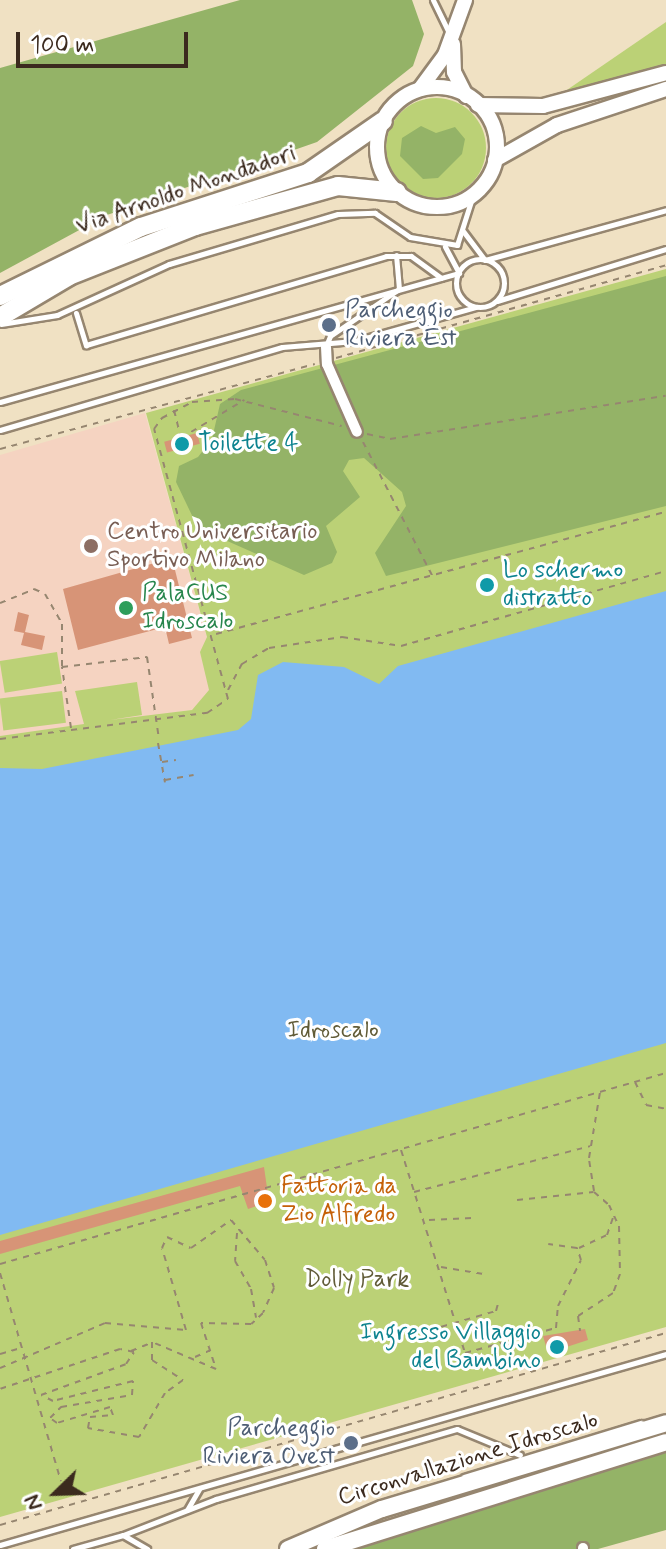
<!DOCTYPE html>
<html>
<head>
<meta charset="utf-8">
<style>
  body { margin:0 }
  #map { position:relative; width:666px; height:1549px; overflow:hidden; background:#f0e1c3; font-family:Mynerve,sans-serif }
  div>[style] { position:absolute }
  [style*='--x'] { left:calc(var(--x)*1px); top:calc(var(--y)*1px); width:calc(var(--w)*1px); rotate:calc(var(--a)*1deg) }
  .built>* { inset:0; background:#f5d3c1 }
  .green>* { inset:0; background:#bbd176; transform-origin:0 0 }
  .round { border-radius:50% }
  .forest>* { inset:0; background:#94b367 }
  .water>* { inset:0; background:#81baf2 }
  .building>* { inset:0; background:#d79477; transform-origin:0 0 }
  .path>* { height:2px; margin-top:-1px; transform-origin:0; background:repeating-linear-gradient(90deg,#968670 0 6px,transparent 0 12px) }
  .roads { filter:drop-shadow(2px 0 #968670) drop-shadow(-2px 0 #968670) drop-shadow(0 2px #968670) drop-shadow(0 -2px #968670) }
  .lane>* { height:5px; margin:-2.5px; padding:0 2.5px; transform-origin:2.5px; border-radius:2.5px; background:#fff }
  .lane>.ring { margin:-2.5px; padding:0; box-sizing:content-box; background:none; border:5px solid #fff; border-radius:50% }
  .street>* { height:10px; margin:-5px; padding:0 5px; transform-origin:5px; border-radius:5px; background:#fff }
  .secondary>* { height:14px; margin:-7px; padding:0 7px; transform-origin:7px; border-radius:7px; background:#fff }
  .secondary>.ring { margin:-7px; padding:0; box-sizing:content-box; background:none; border:14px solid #fff; border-radius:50% }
  .primary>* { height:16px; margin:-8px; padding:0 8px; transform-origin:8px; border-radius:8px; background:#fff }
  .highway>* { height:18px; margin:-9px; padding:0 9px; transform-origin:9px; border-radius:9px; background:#fff }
  .dots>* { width:22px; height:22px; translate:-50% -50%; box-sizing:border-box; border:4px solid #fff; border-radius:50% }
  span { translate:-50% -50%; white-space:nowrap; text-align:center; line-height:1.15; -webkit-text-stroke:6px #fff; paint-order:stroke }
  .street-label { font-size:24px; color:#3b2a1e }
  .service-label { font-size:24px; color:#4e5e75 }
  .left { translate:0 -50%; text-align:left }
  .right { translate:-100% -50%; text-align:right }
  .culture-label { font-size:24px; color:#0d838f }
  .education-label { font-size:24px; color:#785e54 }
  .leisure-label { font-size:24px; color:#27864d }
  .park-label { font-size:24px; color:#615c38 }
  .food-label { font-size:24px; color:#c56008 }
  .north { position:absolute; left:16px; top:1453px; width:80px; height:80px; -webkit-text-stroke:6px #fff; paint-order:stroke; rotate:247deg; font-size:22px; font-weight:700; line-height:32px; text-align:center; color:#3b2a1e }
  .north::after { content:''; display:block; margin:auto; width:28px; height:36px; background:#3b2a1e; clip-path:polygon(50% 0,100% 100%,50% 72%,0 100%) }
  .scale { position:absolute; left:16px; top:32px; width:172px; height:36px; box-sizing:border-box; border:4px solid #3b2a1e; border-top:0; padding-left:10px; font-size:24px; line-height:28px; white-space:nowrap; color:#3b2a1e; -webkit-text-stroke:6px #fff; paint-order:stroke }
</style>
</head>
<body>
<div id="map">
  <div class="built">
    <div style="clip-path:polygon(145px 413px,207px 638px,200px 652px,210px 690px,192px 710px,0 736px,0 455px)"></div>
  </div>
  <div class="green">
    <div style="clip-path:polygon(666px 22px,666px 71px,561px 94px)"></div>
    <div class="round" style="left:386px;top:98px;width:100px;height:100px"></div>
    <div style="clip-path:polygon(666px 269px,666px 1327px,0 1517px,0 736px,84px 724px,75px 691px,137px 682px,142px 715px,110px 720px,192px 710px,209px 690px,200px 652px,207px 637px,146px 413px)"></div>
    <div style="left:57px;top:652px;width:32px;height:58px;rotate:81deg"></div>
    <div style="left:62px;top:691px;width:32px;height:63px;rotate:83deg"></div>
  </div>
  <div class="forest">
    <div style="clip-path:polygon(240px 0,412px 0,424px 34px,413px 66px,317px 142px,107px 215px,0 273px,0 68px)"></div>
    <div style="clip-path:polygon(421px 126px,436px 133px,455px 127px,465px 139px,462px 154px,438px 178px,423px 179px,400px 156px,402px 138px)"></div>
    <div style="clip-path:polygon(666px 276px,666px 506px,386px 576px,375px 553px,406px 506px,402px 492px,364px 458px,349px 460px,343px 471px,360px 497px,326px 526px,337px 552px,332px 563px,304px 575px,198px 528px,176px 482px,179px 466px,198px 457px,212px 439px,220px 404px,241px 390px)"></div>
    <div style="clip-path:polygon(666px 1451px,666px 1530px,598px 1549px,352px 1549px)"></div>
  </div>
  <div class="water">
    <div style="clip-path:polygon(666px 591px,666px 1043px,0 1235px,0 768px,42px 769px,238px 730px,251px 719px,258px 675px,283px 662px,344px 667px,379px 684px,398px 666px)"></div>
  </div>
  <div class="building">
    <div style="left:197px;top:433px;width:11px;height:34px;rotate:75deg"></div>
    <div style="clip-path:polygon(172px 558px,192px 638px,169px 644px,165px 627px,78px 650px,63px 589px)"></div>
    <div style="clip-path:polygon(18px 612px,29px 615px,25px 632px,45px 636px,42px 650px,21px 645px,24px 633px,14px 631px)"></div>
    <div style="clip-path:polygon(264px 1167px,269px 1202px,248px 1209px,240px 1186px,0 1254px,0 1241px)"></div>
    <div style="clip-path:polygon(585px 1329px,588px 1340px,548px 1353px,543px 1336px)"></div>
  </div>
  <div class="path">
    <div style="--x:336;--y:358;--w:343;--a:-15.7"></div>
    <div style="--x:174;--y:410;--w:29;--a:76"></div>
    <div style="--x:181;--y:438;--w:74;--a:-31.1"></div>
    <div style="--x:367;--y:434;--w:24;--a:12"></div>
    <div style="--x:390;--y:439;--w:279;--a:-8.9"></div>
    <div style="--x:363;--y:442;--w:150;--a:62.6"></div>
    <div style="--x:0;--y:449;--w:326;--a:-15.1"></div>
    <div style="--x:0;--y:603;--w:37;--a:-22"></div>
    <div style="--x:34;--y:589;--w:12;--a:24"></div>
    <div style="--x:45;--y:594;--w:34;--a:60"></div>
    <div style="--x:62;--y:624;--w:42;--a:90"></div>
    <div style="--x:216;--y:634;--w:466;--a:-15.2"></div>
    <div style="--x:228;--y:690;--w:30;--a:-62"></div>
    <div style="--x:242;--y:664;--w:31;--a:-31"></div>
    <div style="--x:269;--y:648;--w:74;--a:-8.6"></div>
    <div style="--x:342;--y:637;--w:60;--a:8.7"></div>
    <div style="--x:401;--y:646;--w:275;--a:-15.8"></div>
    <div style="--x:71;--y:728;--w:62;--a:-98.4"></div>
    <div style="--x:62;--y:667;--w:86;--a:-6.7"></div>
    <div style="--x:147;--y:657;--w:83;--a:81.7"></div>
    <div style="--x:0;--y:739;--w:209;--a:-7.2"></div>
    <div style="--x:207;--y:713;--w:25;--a:-34"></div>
    <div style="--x:228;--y:699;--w:280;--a:-105.3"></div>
    <div style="--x:154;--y:429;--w:14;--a:-54"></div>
    <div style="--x:162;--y:418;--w:34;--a:-28"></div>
    <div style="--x:192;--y:402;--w:43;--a:-4"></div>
    <div style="--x:235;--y:399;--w:110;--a:14.2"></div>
    <div style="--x:158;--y:743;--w:40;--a:80"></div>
    <div style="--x:162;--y:762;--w:14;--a:-8"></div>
    <div style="--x:165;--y:780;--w:29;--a:-10"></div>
    <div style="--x:635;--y:1082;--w:25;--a:64"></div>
    <div style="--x:646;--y:1105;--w:20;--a:11"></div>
    <div style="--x:401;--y:1150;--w:213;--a:72.5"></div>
    <div style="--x:465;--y:1353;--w:94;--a:-15.4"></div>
    <div style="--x:556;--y:1328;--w:22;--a:-85"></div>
    <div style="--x:558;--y:1306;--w:51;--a:-63.4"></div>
    <div style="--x:581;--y:1260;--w:13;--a:-108"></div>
    <div style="--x:577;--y:1248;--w:29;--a:-172"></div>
    <div style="--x:594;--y:1191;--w:33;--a:-99"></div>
    <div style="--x:589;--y:1158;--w:67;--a:-80.5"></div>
    <div style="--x:414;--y:1192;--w:182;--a:-14.6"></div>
    <div style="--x:517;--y:1200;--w:77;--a:-5.9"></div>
    <div style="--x:594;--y:1192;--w:20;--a:41"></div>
    <div style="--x:609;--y:1205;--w:23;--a:65"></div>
    <div style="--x:619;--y:1226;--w:48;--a:88.8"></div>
    <div style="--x:620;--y:1274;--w:20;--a:110"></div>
    <div style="--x:613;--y:1293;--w:42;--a:146.7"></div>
    <div style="--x:578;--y:1316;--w:15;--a:82"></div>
    <div style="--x:429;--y:1220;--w:43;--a:-2.7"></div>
    <div style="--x:237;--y:1233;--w:28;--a:94"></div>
    <div style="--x:235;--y:1261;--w:32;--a:60"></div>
    <div style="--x:251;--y:1289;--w:29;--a:80"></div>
    <div style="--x:579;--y:1248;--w:31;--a:-25"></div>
    <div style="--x:607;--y:1235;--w:18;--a:-71"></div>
    <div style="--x:0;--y:1264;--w:693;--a:-16"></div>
    <div style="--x:441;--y:1267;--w:43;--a:9.5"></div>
    <div style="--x:0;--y:1273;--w:217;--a:73.7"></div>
    <div style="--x:430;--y:1330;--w:69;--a:-16.1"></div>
    <div style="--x:496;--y:1311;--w:11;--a:-75"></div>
    <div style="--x:131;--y:1351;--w:22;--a:-22"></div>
    <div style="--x:0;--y:1354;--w:19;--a:-16"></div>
    <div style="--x:195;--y:1357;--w:17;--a:-24"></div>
    <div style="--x:0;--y:1368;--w:114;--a:-23.2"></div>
    <div style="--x:105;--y:1323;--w:81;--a:4.9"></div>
    <div style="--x:186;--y:1330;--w:85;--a:-106.3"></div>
    <div style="--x:162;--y:1248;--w:12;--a:-66"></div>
    <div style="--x:167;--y:1237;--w:26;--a:25"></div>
    <div style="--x:191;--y:1248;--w:49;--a:-35"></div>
    <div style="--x:231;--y:1220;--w:52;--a:49.6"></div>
    <div style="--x:265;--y:1260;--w:29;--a:72"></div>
    <div style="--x:274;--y:1288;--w:27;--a:114"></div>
    <div style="--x:263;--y:1313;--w:16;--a:137"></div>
    <div style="--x:251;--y:1324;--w:50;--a:-178.9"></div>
    <div style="--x:201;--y:1323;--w:48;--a:71.9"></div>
    <div style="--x:216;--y:1369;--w:69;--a:-157.1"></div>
    <div style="--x:152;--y:1342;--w:18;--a:90"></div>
    <div style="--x:152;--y:1360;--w:37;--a:33"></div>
    <div style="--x:183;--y:1380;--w:22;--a:144"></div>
    <div style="--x:165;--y:1393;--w:51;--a:120.6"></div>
    <div style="--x:139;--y:1437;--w:52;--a:-170"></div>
    <div style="--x:88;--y:1428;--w:11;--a:-80"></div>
    <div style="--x:90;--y:1417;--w:23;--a:-5"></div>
    <div style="--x:113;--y:1415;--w:9;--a:-111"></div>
    <div style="--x:110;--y:1407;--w:55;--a:163.2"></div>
    <div style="--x:57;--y:1423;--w:9;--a:-144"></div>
    <div style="--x:50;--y:1418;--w:16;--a:-45"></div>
    <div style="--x:61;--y:1407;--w:72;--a:-9.6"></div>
    <div style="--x:132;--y:1395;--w:14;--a:-86"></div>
    <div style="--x:133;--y:1381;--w:82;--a:166"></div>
    <div style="--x:53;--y:1401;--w:13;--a:-153"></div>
    <div style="--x:41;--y:1395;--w:90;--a:-20"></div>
    <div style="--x:126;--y:1364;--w:14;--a:-56"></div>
    <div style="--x:134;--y:1352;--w:14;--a:-168"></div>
    <div style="--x:120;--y:1349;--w:126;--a:161.6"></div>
    <div style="--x:0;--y:1525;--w:693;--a:-16.08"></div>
  </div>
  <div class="roads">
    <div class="lane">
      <div style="--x:433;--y:0;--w:34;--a:64"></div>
      <div style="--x:463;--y:231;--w:36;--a:53"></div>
      <div style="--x:485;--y:260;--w:188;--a:-15.4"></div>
      <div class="ring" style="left:456px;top:259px;width:43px;height:43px"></div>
      <div style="--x:497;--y:301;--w:177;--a:-17.1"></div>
      <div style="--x:76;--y:313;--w:34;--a:73"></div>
      <div style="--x:86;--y:345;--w:313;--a:-16.5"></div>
      <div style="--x:386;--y:256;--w:25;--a:0"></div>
      <div style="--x:411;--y:256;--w:37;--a:36"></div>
      <div style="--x:1;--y:324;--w:57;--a:-9.1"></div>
      <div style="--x:57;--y:315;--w:123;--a:-24.5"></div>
      <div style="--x:169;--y:264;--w:176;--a:-16.5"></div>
      <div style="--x:338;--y:214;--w:37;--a:-2"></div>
      <div style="--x:375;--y:213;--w:42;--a:34.4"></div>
      <div style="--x:410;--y:237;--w:48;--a:9.7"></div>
      <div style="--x:457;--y:245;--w:52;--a:-72.3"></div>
      <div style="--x:326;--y:346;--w:11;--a:-68"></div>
      <div style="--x:330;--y:336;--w:83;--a:-34.3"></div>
      <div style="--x:399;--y:289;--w:34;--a:-95"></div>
      <div style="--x:0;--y:402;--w:477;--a:-15.7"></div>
      <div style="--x:459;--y:273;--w:30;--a:-118"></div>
      <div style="--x:0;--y:430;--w:294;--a:-16.4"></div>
      <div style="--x:282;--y:347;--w:73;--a:-4.7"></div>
      <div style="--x:355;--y:341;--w:126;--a:-15.7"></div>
      <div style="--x:464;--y:1477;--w:185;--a:-17"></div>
      <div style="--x:187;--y:1510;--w:24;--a:-60"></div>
      <div style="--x:123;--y:1535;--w:100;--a:-21.2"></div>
      <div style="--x:216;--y:1499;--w:251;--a:-16.2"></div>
      <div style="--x:457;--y:1429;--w:68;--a:22.4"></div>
      <div style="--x:0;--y:1545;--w:693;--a:-16"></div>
      <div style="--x:73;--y:1549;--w:52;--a:-15.6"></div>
      <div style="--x:123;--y:1535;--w:28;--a:30"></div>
    </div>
    <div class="street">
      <div style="--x:326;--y:347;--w:17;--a:87"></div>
      <div style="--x:327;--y:364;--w:74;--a:66.2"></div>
      <div style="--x:583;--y:1548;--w:1;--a:90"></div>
    </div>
    <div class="secondary">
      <div style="--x:453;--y:44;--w:28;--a:88"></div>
      <div style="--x:454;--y:72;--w:27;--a:63"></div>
      <div class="ring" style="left:377px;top:87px;width:106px;height:106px"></div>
      <div style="--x:420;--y:89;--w:42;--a:-53.7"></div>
      <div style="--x:445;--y:55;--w:59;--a:-70"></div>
      <div style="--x:478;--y:105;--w:65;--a:0.9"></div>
      <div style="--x:543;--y:106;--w:127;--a:-15"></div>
      <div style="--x:495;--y:160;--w:71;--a:-29.4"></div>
      <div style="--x:557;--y:125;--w:115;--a:-18.3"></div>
    </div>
    <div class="primary">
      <div style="--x:288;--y:1549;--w:102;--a:-23.1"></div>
      <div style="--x:382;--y:1509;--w:297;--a:-16.8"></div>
      <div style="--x:325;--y:1549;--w:357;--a:-17.4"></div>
    </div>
    <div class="highway">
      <div style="--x:0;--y:296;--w:157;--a:-26.1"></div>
      <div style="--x:141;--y:227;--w:176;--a:-17.9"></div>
      <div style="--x:308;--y:173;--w:91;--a:-34.7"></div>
      <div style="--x:0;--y:317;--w:80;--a:-30.7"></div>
      <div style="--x:69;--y:276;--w:136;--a:-21.6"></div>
      <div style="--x:195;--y:226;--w:148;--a:-15.6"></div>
      <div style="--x:338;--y:186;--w:59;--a:5.8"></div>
    </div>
  </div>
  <div class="dots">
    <div style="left:329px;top:325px;background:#5c6f8a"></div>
    <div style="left:182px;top:444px;background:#0f9aa8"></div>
    <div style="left:91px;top:546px;background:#8d6e63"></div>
    <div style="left:487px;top:585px;background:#0f9aa8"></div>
    <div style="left:126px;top:608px;background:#2e9e5b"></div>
    <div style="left:265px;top:1201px;background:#e8710a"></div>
    <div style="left:557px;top:1347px;background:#0f9aa8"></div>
    <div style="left:351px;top:1443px;background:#5c6f8a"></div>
  </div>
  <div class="street-label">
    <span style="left:186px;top:190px;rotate:-19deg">Via Arnoldo Mondadori</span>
    <span style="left:468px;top:1459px;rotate:-17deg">Circonvallazione Idroscalo</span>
  </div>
  <div class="service-label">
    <span class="left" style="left:345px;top:325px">Parcheggio<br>Riviera Est</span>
    <span class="right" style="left:335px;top:1443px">Parcheggio<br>Riviera Ovest</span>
  </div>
  <div class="culture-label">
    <span class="left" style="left:198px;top:444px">Toilette 4</span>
    <span class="left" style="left:503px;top:585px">Lo schermo<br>distratto</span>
    <span class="right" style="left:541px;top:1347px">Ingresso Villaggio<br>del Bambino</span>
  </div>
  <div class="education-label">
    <span class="left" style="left:107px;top:546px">Centro Universitario<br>Sportivo Milano</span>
  </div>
  <div class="leisure-label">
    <span class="left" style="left:142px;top:608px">PalaCUS<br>Idroscalo</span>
  </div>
  <div class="park-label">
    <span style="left:333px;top:1031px">Idroscalo</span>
    <span style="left:357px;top:1280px">Dolly Park</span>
  </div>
  <div class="food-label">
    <span class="left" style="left:281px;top:1201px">Fattoria da<br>Zio Alfredo</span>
  </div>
  <div class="north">N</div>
  <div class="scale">100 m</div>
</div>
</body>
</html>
